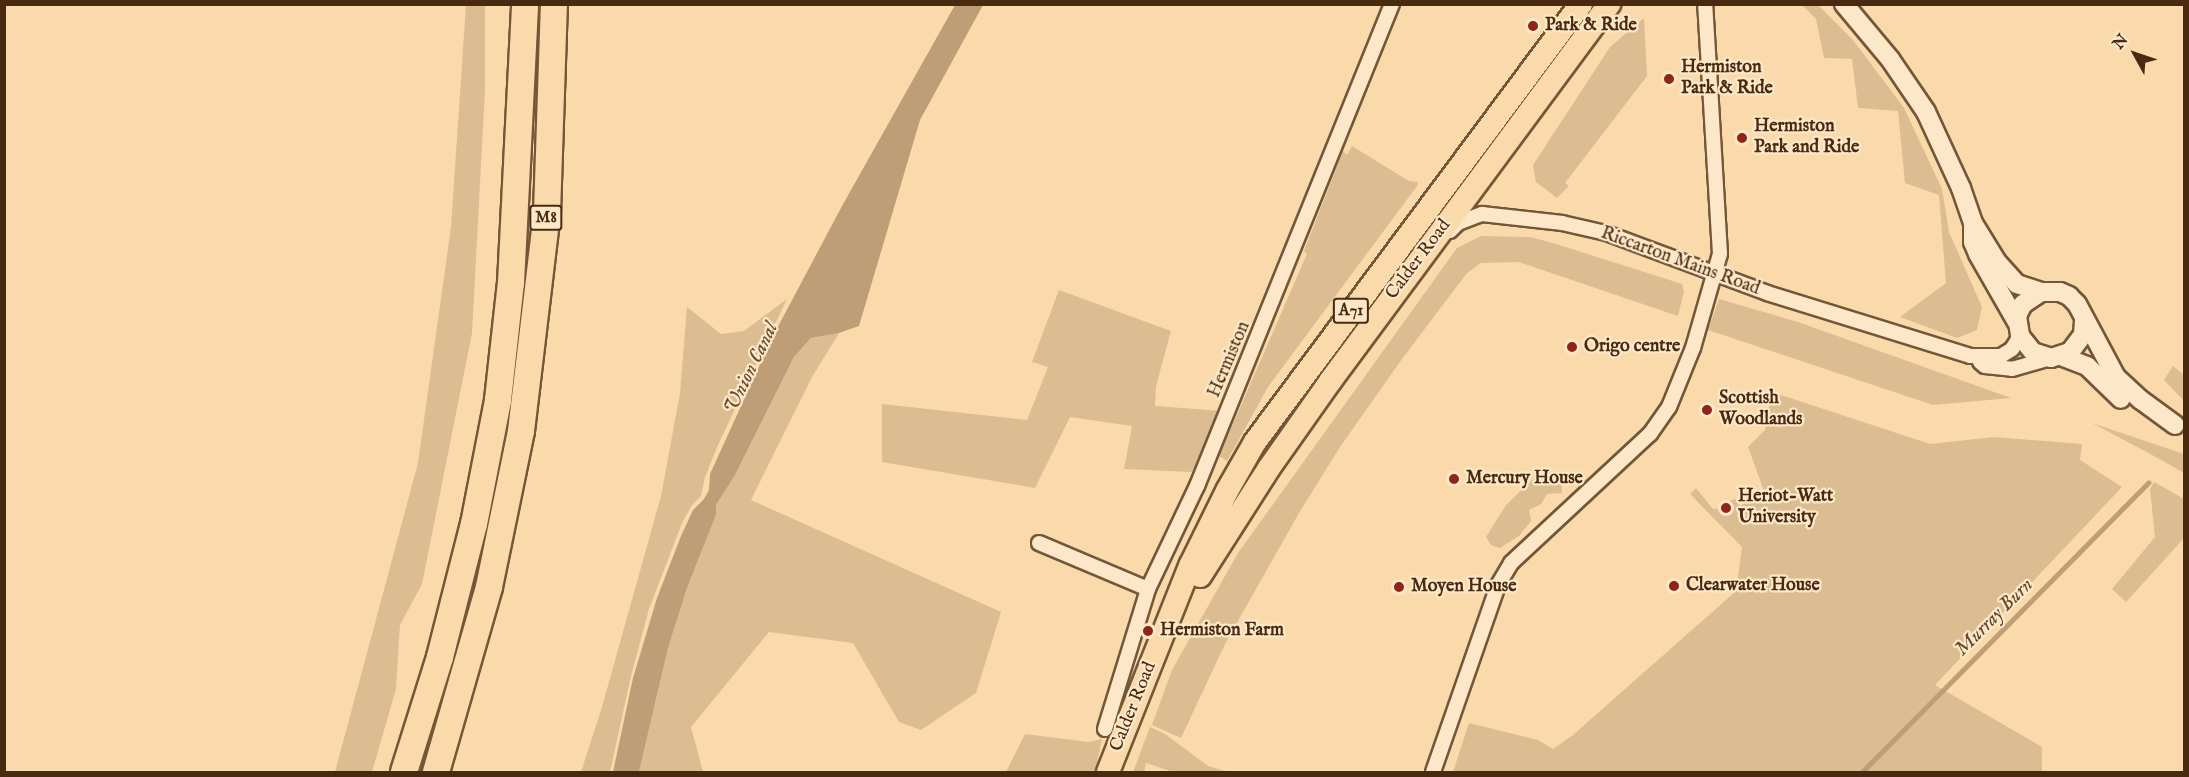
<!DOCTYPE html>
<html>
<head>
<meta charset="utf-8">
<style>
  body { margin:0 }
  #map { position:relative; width:2189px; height:777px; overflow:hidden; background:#fadaab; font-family:"IM FELL English",serif }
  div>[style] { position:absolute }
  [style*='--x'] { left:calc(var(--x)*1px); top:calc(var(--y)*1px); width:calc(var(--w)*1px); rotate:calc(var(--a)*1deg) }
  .green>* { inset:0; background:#dcbc91 }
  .water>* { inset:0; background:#bd9e77 }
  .stream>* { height:4.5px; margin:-2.25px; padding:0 2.25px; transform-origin:2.25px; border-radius:2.25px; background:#bd9e77 }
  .roads { filter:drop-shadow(2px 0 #745638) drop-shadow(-2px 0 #745638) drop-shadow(0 2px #745638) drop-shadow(0 -2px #745638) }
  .minor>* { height:14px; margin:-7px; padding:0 7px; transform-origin:7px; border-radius:7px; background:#fce7c8 }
  .tertiary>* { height:18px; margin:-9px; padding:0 9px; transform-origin:9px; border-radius:9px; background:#fce7c8 }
  .primary>* { height:22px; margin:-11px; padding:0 11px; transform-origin:11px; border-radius:11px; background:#fadaab }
  .motorway>* { height:26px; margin:-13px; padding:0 13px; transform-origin:13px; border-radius:13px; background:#fadaab }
  .dots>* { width:16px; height:16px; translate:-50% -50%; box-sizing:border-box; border:3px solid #fce7c8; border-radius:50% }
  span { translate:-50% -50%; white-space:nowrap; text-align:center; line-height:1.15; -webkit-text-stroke:4.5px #fce7c8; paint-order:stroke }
  .shield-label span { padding:2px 4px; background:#fce7c8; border:2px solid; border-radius:4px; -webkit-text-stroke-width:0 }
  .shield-label { font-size:16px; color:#482a11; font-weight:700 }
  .poi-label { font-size:18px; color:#482a11; font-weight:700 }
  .left { translate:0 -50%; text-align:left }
  .street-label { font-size:18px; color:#482a11 }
  .water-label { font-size:20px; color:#65472a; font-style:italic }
  .frame { position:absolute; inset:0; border:6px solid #482a11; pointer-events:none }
  .north { position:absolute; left:2105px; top:24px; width:60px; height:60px; -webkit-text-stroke:4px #fce7c8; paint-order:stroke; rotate:310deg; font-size:16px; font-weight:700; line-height:24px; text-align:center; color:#482a11 }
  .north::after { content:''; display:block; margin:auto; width:21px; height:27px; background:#482a11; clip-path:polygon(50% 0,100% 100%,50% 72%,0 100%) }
</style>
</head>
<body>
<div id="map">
  <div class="green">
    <div style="clip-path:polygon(466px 5px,485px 5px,485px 90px,472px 333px,422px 584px,400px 625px,396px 689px,372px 772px,335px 772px,418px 463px,451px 227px)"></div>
    <div style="clip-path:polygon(1802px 5px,1818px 5px,1853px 40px,1904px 108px,1942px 189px,1949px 232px,1982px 307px,1977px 330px,1957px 338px,1900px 317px,1946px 283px,1939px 195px,1905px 183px,1898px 111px,1858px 108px,1852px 59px,1824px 58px,1816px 19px)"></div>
    <div style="clip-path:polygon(1644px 18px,1647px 76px,1565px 183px,1569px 186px,1557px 198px,1536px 182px,1533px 165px,1610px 47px)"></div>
    <div style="clip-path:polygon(1352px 146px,1409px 181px,1418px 182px,1417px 186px,1268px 387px,1227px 461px,1219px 456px,1307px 254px,1304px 251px,1343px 151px,1347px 155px)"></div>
    <div style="clip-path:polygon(1481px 236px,1530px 237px,1553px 243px,1682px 284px,1684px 291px,1678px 316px,1519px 262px,1481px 263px,1467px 273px,1402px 359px,1340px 447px,1299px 513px,1226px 642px,1181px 738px,1152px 725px,1172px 670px,1238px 553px,1457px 248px)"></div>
    <div style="clip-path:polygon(1059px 290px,1171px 331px,1156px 386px,1155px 406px,1222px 411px,1192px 472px,1124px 469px,1132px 426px,1070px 417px,1035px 488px,882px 462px,882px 404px,1027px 420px,1048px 367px,1032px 362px)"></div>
    <div style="clip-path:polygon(787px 299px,718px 445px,705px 477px,701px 496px,692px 505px,682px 523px,649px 609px,631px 676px,610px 772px,581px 772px,602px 707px,661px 496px,680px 393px,687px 307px,721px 334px,744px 331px)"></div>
    <div style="clip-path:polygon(1719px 299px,1798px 322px,2011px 398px,1933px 405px,1708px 330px)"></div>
    <div style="clip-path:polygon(839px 333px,812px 377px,751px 500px,1001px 612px,976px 693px,921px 730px,899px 722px,853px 643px,769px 632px,691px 727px,703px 772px,639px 772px,668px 648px,687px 588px,716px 515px,716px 505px,735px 475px,794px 357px,811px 338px)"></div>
    <div style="clip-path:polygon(2173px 366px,2184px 375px,2184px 401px,2164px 380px)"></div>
    <div style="clip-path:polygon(1772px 392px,1930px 444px,1994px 437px,2082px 444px,2080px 460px,2122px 487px,1935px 685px,2042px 747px,2042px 772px,1453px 772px,1469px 723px,1538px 740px,1553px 749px,1573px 735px,1736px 591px,1742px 547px,1690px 494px,1696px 488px,1713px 509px,1726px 508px,1727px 502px,1735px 499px,1740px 506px,1764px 491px,1748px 447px,1765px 430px)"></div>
    <div style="clip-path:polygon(2092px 423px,2184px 454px,2184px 473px,2154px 456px)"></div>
    <div style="clip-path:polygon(1551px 471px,1561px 477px,1562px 493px,1547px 494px,1541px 504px,1529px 510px,1531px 521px,1519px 536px,1500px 548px,1491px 545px,1486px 537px,1506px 505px,1532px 480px)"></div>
    <div style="clip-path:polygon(2154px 482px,2184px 499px,2184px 538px,2126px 602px,2112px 589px,2155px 537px,2150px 489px)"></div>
    <div style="clip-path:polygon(1150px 727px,1165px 734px,1208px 766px,1228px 772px,1173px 772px,1146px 763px,1144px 772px,1133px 772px)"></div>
    <div style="clip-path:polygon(1025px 734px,1088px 742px,1102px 739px,1095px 772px,1006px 772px)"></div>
  </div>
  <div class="water">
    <div style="clip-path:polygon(955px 5px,983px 5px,920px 120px,859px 326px,839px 333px,811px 338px,794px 357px,735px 475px,716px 505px,716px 515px,687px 588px,668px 648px,639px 772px,613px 772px,633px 678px,657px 598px,681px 536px,693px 510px,704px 499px,709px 490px,710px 474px,773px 336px,842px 206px)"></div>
  </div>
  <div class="stream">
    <div style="--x:1862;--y:772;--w:407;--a:-45.3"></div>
  </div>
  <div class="roads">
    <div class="minor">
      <div style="--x:1450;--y:231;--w:11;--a:-45"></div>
      <div style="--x:1458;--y:223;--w:26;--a:-21"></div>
      <div style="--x:1482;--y:214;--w:81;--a:6.4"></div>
      <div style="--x:1562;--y:223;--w:45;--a:12.8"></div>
      <div style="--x:1606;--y:233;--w:172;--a:20.4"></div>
      <div style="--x:1767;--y:293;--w:213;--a:17.2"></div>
      <div style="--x:1970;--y:356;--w:31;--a:0"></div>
      <div style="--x:2001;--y:356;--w:13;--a:-32"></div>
      <div style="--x:2012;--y:349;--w:15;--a:-58"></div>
      <div style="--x:1980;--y:362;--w:6;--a:39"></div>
      <div style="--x:1985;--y:366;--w:27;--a:6"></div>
      <div style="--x:2012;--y:369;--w:41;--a:-15.8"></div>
      <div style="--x:1039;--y:543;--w:118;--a:22.9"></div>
      <div style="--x:1105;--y:729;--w:146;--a:-72.9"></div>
      <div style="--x:1148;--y:589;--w:114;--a:-64.6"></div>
      <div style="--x:1197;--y:486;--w:520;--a:-67.97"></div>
      <div style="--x:1433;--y:772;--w:198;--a:-70.8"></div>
      <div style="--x:1498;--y:585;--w:26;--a:-59"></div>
      <div style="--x:1511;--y:563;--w:190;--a:-42.9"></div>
      <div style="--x:1650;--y:434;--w:33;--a:-55"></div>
      <div style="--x:1669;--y:407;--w:64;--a:-67.9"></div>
      <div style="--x:1693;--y:348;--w:98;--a:-74"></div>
      <div style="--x:1720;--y:254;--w:250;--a:-93.4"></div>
    </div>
    <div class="tertiary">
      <div style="--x:1844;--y:4;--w:72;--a:50.1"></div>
      <div style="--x:1890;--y:59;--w:64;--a:55.8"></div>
      <div style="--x:1926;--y:112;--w:84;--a:65.3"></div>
      <div style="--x:1961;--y:188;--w:37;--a:71"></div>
      <div style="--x:1973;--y:223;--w:46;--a:58.4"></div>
      <div style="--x:1997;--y:262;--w:30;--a:48"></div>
      <div style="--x:2017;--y:284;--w:25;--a:18"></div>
      <div style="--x:2041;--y:292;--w:19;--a:0"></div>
      <div style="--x:2060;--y:292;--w:10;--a:24"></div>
      <div style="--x:2069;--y:296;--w:11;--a:45"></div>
      <div style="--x:2077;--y:304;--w:83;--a:61.9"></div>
      <div style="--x:2116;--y:377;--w:34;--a:43"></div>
      <div style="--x:2141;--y:400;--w:42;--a:36.3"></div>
      <div style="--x:1973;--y:228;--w:14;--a:90"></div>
      <div style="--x:1973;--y:242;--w:13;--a:67"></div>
      <div style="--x:1978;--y:254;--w:78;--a:60.2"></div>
      <div style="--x:2041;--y:292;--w:22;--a:146"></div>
      <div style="--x:2023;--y:304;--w:13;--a:117"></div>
      <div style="--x:2017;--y:316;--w:20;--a:81"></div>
      <div style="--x:2020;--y:336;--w:21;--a:51"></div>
      <div style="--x:2033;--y:352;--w:19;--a:18"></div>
      <div style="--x:2051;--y:358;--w:20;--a:-18"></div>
      <div style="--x:2070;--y:352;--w:21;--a:-53"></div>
      <div style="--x:2083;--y:335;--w:14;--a:-86"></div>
      <div style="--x:2061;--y:356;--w:28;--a:21"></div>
      <div style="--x:2087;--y:366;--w:47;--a:44.1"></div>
    </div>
    <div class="primary">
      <div style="--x:1200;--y:576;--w:128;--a:-57.4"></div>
      <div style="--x:1269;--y:468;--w:108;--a:-54.8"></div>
      <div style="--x:1331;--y:380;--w:468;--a:-53.5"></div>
      <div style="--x:1108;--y:772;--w:222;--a:-68.3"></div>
      <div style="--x:1190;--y:566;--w:84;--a:-63.7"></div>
      <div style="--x:1227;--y:491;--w:56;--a:-60.3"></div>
      <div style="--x:1255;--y:442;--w:546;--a:-53.34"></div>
    </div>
    <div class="motorway">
      <div style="--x:404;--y:772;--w:121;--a:-72.6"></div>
      <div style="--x:440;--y:657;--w:137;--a:-75.7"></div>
      <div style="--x:474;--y:524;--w:126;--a:-79"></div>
      <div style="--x:498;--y:400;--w:118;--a:-83.7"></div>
      <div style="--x:511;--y:283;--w:279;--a:-87.1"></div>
      <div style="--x:436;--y:772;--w:192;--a:-74"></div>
      <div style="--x:489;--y:587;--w:159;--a:-78.4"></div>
      <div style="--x:521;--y:431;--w:220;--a:-83.2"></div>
      <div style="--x:547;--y:213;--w:209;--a:-88.1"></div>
    </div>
  </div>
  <div class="dots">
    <div style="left:1533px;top:26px;background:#8f2418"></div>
    <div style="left:1669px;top:79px;background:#8f2418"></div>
    <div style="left:1742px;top:138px;background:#8f2418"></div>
    <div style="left:1572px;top:347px;background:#8f2418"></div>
    <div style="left:1707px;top:410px;background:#8f2418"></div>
    <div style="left:1454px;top:479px;background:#8f2418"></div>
    <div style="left:1726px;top:508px;background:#8f2418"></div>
    <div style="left:1674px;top:586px;background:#8f2418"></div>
    <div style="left:1399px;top:587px;background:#8f2418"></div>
    <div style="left:1148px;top:631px;background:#8f2418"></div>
  </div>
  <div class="shield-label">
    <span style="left:546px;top:218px">M8</span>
    <span style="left:1351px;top:311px">A71</span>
  </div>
  <div class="poi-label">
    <span class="left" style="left:1545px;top:26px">Park &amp; Ride</span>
    <span class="left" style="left:1681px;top:79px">Hermiston<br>Park &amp; Ride</span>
    <span class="left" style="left:1754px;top:138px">Hermiston<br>Park and Ride</span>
    <span class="left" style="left:1584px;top:347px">Origo centre</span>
    <span class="left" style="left:1719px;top:410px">Scottish<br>Woodlands</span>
    <span class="left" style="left:1466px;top:479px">Mercury House</span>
    <span class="left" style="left:1738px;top:508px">Heriot-Watt<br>University</span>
    <span class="left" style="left:1686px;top:586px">Clearwater House</span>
    <span class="left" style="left:1411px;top:587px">Moyen House</span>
    <span class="left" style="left:1160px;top:631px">Hermiston Farm</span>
  </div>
  <div class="street-label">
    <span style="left:1419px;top:260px;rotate:-53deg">Calder Road</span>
    <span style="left:1680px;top:262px;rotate:20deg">Riccarton Mains Road</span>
    <span style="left:1230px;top:360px;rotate:-67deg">Hermiston</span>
    <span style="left:1134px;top:707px;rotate:-68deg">Calder Road</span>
  </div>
  <div class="water-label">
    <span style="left:751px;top:368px;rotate:-64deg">Union Canal</span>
    <span style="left:1994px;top:617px;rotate:-45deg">Murray Burn</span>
  </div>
  <div class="frame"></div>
  <div class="north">N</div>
</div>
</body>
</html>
